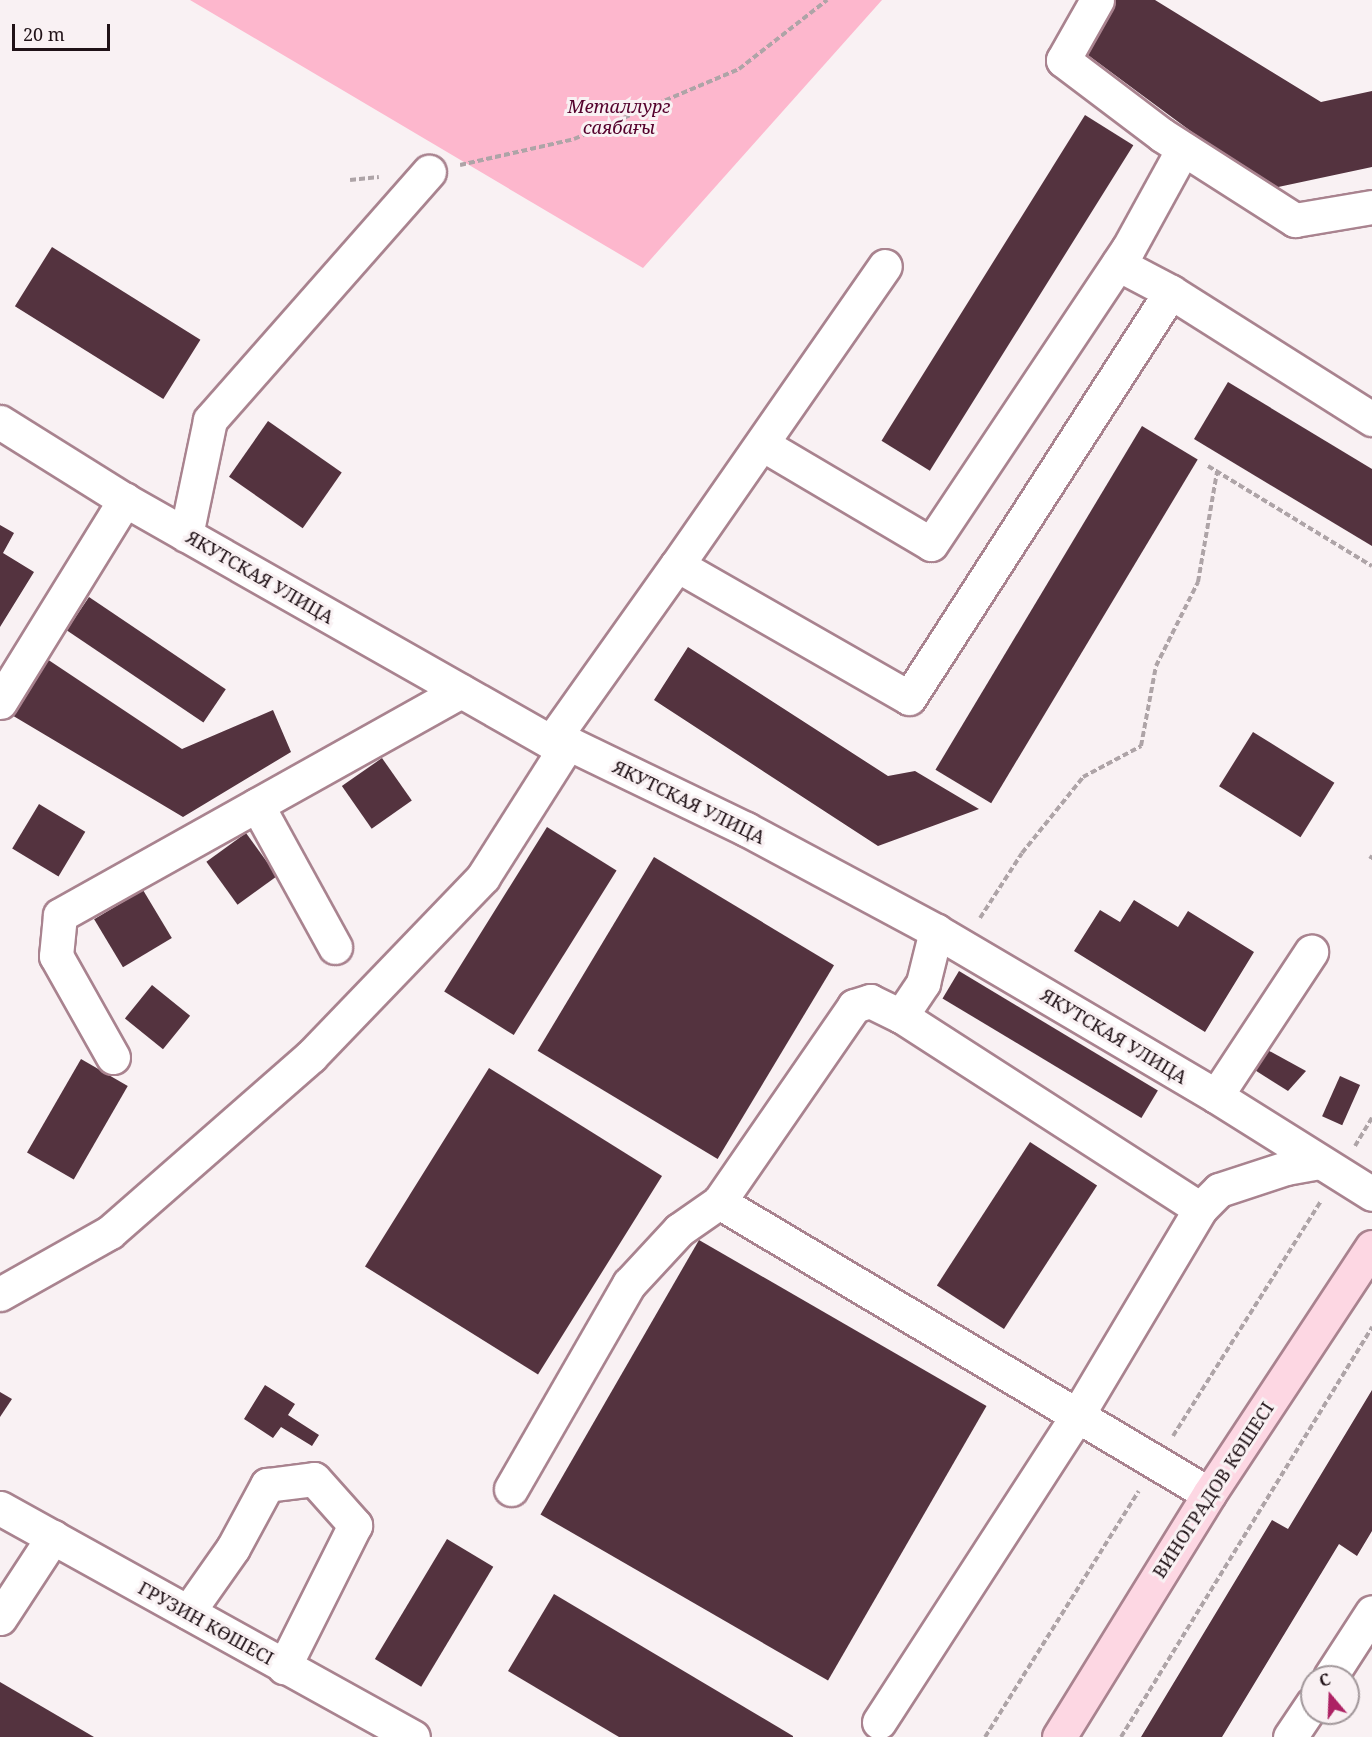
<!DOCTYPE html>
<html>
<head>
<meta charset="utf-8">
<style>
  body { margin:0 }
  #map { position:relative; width:1372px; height:1737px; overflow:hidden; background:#f9f1f3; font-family:"Noto Serif",serif }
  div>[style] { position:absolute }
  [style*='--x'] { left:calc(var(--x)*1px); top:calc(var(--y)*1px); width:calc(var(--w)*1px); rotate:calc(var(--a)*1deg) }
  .green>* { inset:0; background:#fdb7cd }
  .building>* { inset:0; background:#54333f; transform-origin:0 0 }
  .path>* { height:4px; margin-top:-2px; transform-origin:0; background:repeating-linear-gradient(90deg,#aea4a7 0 6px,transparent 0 9px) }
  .roads { filter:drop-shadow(2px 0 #a9838f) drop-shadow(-2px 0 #a9838f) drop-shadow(0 2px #a9838f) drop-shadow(0 -2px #a9838f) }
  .minor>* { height:33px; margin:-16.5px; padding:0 16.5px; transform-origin:16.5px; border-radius:16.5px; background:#fff }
  .major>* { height:33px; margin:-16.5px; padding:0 16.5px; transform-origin:16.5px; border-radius:16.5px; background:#fdd7e3 }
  span { translate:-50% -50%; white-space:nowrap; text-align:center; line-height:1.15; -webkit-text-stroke:6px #f9f1f3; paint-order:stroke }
  .park-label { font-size:18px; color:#54012c; font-style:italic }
  .street-label { font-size:18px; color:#201217 }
  .north { position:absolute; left:1300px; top:1665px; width:60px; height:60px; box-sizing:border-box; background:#f9f1f3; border:2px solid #a2989b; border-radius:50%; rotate:341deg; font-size:16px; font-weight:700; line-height:24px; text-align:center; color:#201217 }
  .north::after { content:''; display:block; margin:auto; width:21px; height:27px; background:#ad2264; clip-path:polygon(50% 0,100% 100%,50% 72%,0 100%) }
  .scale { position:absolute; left:12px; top:24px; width:98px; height:27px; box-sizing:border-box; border:3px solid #201217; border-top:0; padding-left:8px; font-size:18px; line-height:21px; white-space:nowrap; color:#201217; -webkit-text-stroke:4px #f9f1f3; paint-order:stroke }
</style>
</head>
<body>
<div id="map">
  <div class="green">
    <div style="clip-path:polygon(190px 0,882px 0,643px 268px)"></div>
  </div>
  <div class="building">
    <div style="clip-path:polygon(1110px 0,1155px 0,1321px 102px,1372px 91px,1372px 167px,1269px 189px,1077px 47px)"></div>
    <div style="left:1085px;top:115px;width:57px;height:384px;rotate:32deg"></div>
    <div style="left:52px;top:247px;width:175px;height:70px;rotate:32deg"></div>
    <div style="clip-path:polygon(1228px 382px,1372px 469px,1372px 546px,1194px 439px)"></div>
    <div style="left:268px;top:421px;width:90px;height:68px;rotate:35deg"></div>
    <div style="left:1142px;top:426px;width:65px;height:401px;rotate:31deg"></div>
    <div style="clip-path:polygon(0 525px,14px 533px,3px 553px,34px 572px,0 627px)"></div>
    <div style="left:89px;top:597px;width:165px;height:40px;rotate:34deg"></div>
    <div style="clip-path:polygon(688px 647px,888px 776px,915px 771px,979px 809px,878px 846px,654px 700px)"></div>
    <div style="clip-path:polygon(47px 659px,182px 749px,273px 710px,291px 752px,183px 817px,5px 711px)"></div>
    <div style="left:1253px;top:732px;width:96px;height:64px;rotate:32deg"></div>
    <div style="left:382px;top:758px;width:52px;height:49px;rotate:55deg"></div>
    <div style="left:39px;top:804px;width:54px;height:52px;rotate:31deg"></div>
    <div style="left:547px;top:827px;width:82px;height:194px;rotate:32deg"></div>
    <div style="left:246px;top:833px;width:53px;height:49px;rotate:54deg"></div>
    <div style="left:654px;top:857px;width:210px;height:226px;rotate:31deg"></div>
    <div style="left:143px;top:890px;width:56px;height:57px;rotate:59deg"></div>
    <div style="clip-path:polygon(1134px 900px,1178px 927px,1188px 911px,1254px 952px,1205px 1032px,1074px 951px,1100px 910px,1120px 922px)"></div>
    <div style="left:959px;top:971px;width:232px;height:32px;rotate:31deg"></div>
    <div style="left:152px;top:985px;width:49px;height:43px;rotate:39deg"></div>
    <div style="clip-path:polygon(1262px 1047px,1306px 1071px,1288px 1091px,1250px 1067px)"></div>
    <div style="left:81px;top:1059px;width:54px;height:108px;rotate:30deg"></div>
    <div style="left:489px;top:1068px;width:204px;height:234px;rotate:32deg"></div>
    <div style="left:1340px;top:1076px;width:22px;height:44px;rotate:24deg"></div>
    <div style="left:1030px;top:1142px;width:80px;height:171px;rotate:33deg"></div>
    <div style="left:699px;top:1240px;width:332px;height:317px;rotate:30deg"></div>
    <div style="clip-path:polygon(265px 1385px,295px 1404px,288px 1415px,319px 1435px,312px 1446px,281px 1427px,273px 1438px,244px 1419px)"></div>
    <div style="clip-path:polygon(1372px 1390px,1372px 1531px,1357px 1556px,1339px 1544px,1222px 1737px,1141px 1737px,1272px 1520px,1288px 1529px)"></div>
    <div style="clip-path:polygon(0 1392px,12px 1399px,0 1417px)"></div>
    <div style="left:447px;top:1539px;width:54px;height:140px;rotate:31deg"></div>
    <div style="clip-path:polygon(554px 1594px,793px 1736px,793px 1737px,619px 1737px,508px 1671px)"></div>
    <div style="clip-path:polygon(0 1682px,94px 1737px,0 1737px)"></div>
  </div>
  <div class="path">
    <div style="--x:460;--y:165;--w:117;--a:-12.8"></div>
    <div style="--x:574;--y:139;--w:179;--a:-23"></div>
    <div style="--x:739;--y:69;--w:112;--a:-38.1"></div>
    <div style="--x:350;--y:180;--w:29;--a:-6"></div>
    <div style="--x:1208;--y:466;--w:192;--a:31.4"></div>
    <div style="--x:1370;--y:859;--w:4;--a:-56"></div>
    <div style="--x:980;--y:918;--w:77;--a:-57.1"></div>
    <div style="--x:1022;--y:853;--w:97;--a:-51.2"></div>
    <div style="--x:1083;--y:777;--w:66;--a:-28.1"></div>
    <div style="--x:1141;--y:746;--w:81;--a:-79.4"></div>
    <div style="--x:1156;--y:666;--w:94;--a:-63.4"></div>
    <div style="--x:1198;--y:582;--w:112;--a:-80.2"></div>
    <div style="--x:1355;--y:1146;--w:33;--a:-59"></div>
    <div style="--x:1173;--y:1436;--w:278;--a:-57.8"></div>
    <div style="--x:985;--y:1737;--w:290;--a:-58"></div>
    <div style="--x:1121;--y:1737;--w:481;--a:-58.5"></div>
  </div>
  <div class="roads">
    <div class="minor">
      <div style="--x:1097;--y:0;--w:69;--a:119.5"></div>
      <div style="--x:1063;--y:60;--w:124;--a:37.1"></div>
      <div style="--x:1162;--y:135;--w:158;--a:32.6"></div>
      <div style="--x:1295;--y:220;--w:78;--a:-9.6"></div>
      <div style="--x:1118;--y:264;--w:60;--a:27.8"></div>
      <div style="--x:0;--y:422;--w:147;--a:32"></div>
      <div style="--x:125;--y:500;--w:490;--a:29.6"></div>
      <div style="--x:551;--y:742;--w:17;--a:3"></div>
      <div style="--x:568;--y:743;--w:198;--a:25.8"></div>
      <div style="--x:746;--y:829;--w:216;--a:28.2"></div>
      <div style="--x:936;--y:931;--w:325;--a:30.5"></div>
      <div style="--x:1216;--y:1096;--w:184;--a:32.1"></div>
      <div style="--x:762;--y:444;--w:196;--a:30.6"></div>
      <div style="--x:931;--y:544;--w:355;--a:-56.3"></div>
      <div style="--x:1128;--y:249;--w:114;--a:-61.2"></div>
      <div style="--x:186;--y:535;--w:117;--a:-78.2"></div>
      <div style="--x:210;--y:420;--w:331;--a:-48.6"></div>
      <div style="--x:677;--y:565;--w:364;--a:-55.2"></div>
      <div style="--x:0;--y:702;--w:238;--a:-58.3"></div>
      <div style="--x:551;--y:742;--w:217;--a:-54.6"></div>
      <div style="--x:677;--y:565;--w:267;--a:29.8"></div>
      <div style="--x:909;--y:698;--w:483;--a:-57.2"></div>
      <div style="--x:1171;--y:292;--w:238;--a:32.3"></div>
      <div style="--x:257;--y:805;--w:162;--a:61.2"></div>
      <div style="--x:901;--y:1016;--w:40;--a:-56"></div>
      <div style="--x:923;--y:983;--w:54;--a:-76"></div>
      <div style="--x:113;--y:1057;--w:116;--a:-119.4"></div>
      <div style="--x:56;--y:956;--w:41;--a:-84.4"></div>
      <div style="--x:60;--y:915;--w:459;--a:-29.2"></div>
      <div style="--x:1216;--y:1096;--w:173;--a:-56.6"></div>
      <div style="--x:719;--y:1202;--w:238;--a:-55.4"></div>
      <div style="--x:854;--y:1006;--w:17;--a:-17"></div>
      <div style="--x:870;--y:1001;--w:34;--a:26"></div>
      <div style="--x:901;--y:1016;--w:356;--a:32.8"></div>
      <div style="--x:0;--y:1294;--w:126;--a:-29.4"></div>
      <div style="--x:110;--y:1232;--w:267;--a:-41.2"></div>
      <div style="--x:311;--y:1056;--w:248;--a:-46.1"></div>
      <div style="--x:483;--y:877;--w:159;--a:-57.6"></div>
      <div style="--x:511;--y:1489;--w:237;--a:-60.1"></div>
      <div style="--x:629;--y:1284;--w:74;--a:-47.2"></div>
      <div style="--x:679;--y:1230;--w:49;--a:-35"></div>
      <div style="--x:719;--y:1202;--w:570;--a:30.79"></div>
      <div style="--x:0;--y:1508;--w:472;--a:29"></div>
      <div style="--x:188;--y:1612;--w:78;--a:-54.9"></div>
      <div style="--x:233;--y:1548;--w:72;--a:-61.6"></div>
      <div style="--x:267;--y:1485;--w:47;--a:-7.3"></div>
      <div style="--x:314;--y:1479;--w:62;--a:48.3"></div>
      <div style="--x:355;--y:1525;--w:159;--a:116.6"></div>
      <div style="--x:0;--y:1618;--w:97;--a:-56.8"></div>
      <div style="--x:1330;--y:1677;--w:77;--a:-57.1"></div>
      <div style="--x:879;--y:1722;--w:367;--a:-57.1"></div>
      <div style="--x:1078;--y:1414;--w:239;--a:-59.2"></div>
      <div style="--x:1200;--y:1209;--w:27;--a:-45"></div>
      <div style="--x:1219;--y:1190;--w:71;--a:-18.2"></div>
      <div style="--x:1286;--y:1168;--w:34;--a:-10"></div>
      <div style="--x:1290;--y:1737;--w:40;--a:-56"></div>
    </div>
    <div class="major">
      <div style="--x:1059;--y:1737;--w:286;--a:-58.3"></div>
      <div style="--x:1209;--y:1494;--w:296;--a:-56.6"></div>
    </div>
  </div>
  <div class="park-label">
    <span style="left:619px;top:117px">Металлург<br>саябағы</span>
  </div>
  <div class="street-label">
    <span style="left:260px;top:577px;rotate:30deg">ЯКУТСКАЯ УЛИЦА</span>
    <span style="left:689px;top:802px;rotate:26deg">ЯКУТСКАЯ УЛИЦА</span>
    <span style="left:1114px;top:1036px;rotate:31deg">ЯКУТСКАЯ УЛИЦА</span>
    <span style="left:1213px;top:1490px;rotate:-57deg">ВИНОГРАДОВ КӨШЕСІ</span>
    <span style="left:206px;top:1623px;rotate:29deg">ГРУЗИН КӨШЕСІ</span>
  </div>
  <div class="north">С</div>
  <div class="scale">20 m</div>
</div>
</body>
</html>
